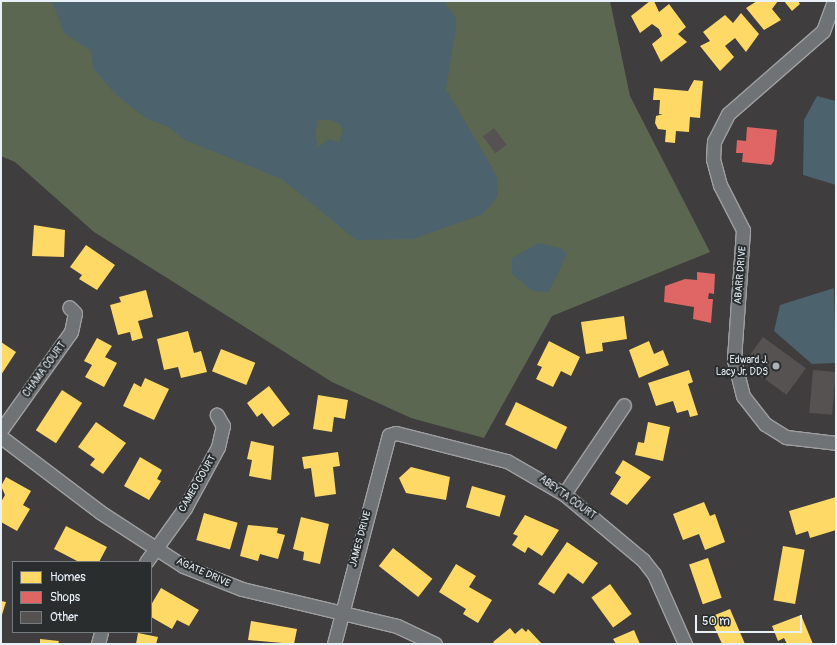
<!DOCTYPE html>
<html>
<head>
<meta charset="utf-8">
<style>
  body { margin:0 }
  #map { position:relative; width:837px; height:645px; overflow:hidden; background:#3f3d3d; font-family:Pangolin,sans-serif }
  div>[style] { position:absolute }
  [style*='--x'] { left:calc(var(--x)*1px); top:calc(var(--y)*1px); width:calc(var(--w)*1px); rotate:calc(var(--a)*1deg) }
  .green>* { inset:0; background:#5c6751 }
  .water>* { inset:0; background:#4c626d }
  .homes>* { inset:0; background:#ffd966; transform-origin:0 0 }
  .shops>* { inset:0; background:#e06666 }
  .building>* { inset:0; background:#575252; transform-origin:0 0 }
  .roads { filter:drop-shadow(1px 0 #9f9fa1) drop-shadow(-1px 0 #9f9fa1) drop-shadow(0 1px #9f9fa1) drop-shadow(0 -1px #9f9fa1) }
  .street>* { height:13px; margin:-6.5px; padding:0 6.5px; transform-origin:6.5px; border-radius:6.5px; background:#6f7375 }
  .dots>* { width:11px; height:11px; translate:-50% -50%; box-sizing:border-box; border:2px solid #2a2d2e; border-radius:50% }
  span { translate:-50% -50%; white-space:nowrap; text-align:center; line-height:1.15; -webkit-text-stroke:4px #2a2d2e; paint-order:stroke }
  .street-label { font-size:10px; color:#e8f1f8 }
  .poi-label { font-size:10px; color:#e8f1f8 }
  .right { translate:-100% -50%; text-align:right }
  .frame { position:absolute; inset:0; border:2px solid #e8f1f8; pointer-events:none }
  .legend { position:absolute; left:12px; top:561px; width:140px; height:72px; box-sizing:border-box; background:#2a2d2e; border:1px solid #767b7f; margin:0; padding:5px 7px; list-style:none; font-size:12px; color:#e8f1f8 }
  .legend li { display:flex; align-items:center; gap:8px; height:20px }
  .legend b { width:20px; border:1px solid #767b7f }
  .scale { position:absolute; left:695px; top:615px; width:107px; height:18px; box-sizing:border-box; border:2px solid #e8f1f8; border-top:0; padding-left:5px; font-size:12px; line-height:14px; white-space:nowrap; color:#e8f1f8; -webkit-text-stroke:3px #2a2d2e; paint-order:stroke }
</style>
</head>
<body>
<div id="map">
  <div class="green">
    <div style="clip-path:polygon(1px 1px,610px 1px,630px 96px,710px 252px,552px 316px,484px 438px,411px 418px,332px 382px,94px 232px,15px 162px,1px 156px)"></div>
  </div>
  <div class="water">
    <div style="clip-path:polygon(evenodd,52px 1px,444px 1px,456px 18px,456px 28px,446px 89px,497px 176px,498px 196px,483px 214px,413px 239px,356px 240px,282px 179px,183px 139px,169px 127px,147px 119px,114px 93px,94px 69px,90px 50px,64px 33px,52px 1px,318px 120px,331px 120px,340px 124px,343px 129px,339px 142px,329px 139px,318px 147px,315px 134px,318px 120px)"></div>
    <div style="clip-path:polygon(817px 96px,836px 101px,836px 185px,803px 175px,804px 120px)"></div>
    <div style="clip-path:polygon(539px 243px,561px 248px,567px 254px,549px 292px,533px 291px,512px 274px,512px 258px)"></div>
    <div style="clip-path:polygon(834px 288px,836px 363px,812px 364px,774px 331px,780px 305px)"></div>
  </div>
  <div class="homes">
    <div style="clip-path:polygon(650px 1px,654px 1px,659px 12px,669px 4px,686px 27px,678px 34px,687px 42px,661px 62px,652px 44px,662px 36px,659px 29px,652px 24px,640px 33px,631px 16px)"></div>
    <div style="clip-path:polygon(757px 1px,778px 1px,772px 9px,781px 20px,764px 30px,746px 8px)"></div>
    <div style="clip-path:polygon(784px 1px,798px 1px,800px 4px,792px 11px)"></div>
    <div style="clip-path:polygon(741px 13px,759px 34px,746px 52px,735px 38px,725px 46px,734px 57px,720px 71px,700px 46px,710px 41px,703px 32px,725px 15px,733px 23px)"></div>
    <div style="clip-path:polygon(694px 80px,703px 81px,700px 118px,690px 117px,689px 132px,676px 131px,675px 143px,665px 142px,666px 130px,658px 129px,655px 123px,656px 116px,663px 114px,659px 114px,660px 100px,653px 100px,654px 88px,688px 91px)"></div>
    <div style="clip-path:polygon(34px 225px,65px 230px,64px 257px,32px 256px)"></div>
    <div style="clip-path:polygon(86px 245px,115px 265px,97px 290px,79px 279px,82px 275px,70px 267px)"></div>
    <div style="clip-path:polygon(146px 290px,153px 317px,138px 321px,143px 338px,132px 341px,130px 332px,118px 335px,110px 305px,121px 302px,119px 297px)"></div>
    <div style="clip-path:polygon(624px 316px,627px 339px,602px 343px,603px 351px,586px 354px,581px 322px)"></div>
    <div style="clip-path:polygon(188px 331px,194px 353px,201px 351px,207px 372px,181px 378px,178px 367px,164px 370px,157px 339px)"></div>
    <div style="clip-path:polygon(97px 338px,112px 346px,105px 357px,117px 363px,104px 387px,85px 377px,92px 365px,84px 361px)"></div>
    <div style="clip-path:polygon(549px 341px,580px 357px,571px 376px,561px 371px,553px 387px,536px 379px,542px 367px,537px 365px)"></div>
    <div style="clip-path:polygon(649px 341px,654px 354px,663px 350px,669px 365px,639px 378px,629px 350px)"></div>
    <div style="clip-path:polygon(1px 342px,16px 352px,1px 375px)"></div>
    <div style="left:221px;top:349px;width:37px;height:24px;rotate:22deg"></div>
    <div style="clip-path:polygon(689px 370px,693px 382px,688px 384px,698px 415px,690px 417px,688px 410px,677px 413px,673px 401px,656px 406px,648px 383px)"></div>
    <div style="clip-path:polygon(145px 378px,169px 389px,154px 420px,123px 406px,134px 383px,141px 387px)"></div>
    <div style="clip-path:polygon(269px 386px,290px 414px,273px 427px,262px 413px,257px 417px,247px 403px)"></div>
    <div style="left:62px;top:390px;width:24px;height:48px;rotate:33deg"></div>
    <div style="clip-path:polygon(318px 395px,348px 400px,345px 419px,334px 417px,332px 432px,313px 429px)"></div>
    <div style="left:516px;top:402px;width:57px;height:25px;rotate:26deg"></div>
    <div style="clip-path:polygon(96px 422px,126px 443px,103px 474px,90px 465px,95px 459px,78px 447px)"></div>
    <div style="clip-path:polygon(648px 422px,670px 427px,663px 461px,635px 455px,638px 442px,644px 443px)"></div>
    <div style="clip-path:polygon(251px 441px,274px 446px,271px 480px,249px 476px,252px 460px,247px 459px)"></div>
    <div style="clip-path:polygon(338px 452px,340px 466px,333px 467px,336px 494px,315px 497px,311px 468px,304px 469px,302px 457px)"></div>
    <div style="clip-path:polygon(140px 457px,162px 470px,157px 479px,161px 481px,149px 500px,124px 486px)"></div>
    <div style="clip-path:polygon(623px 460px,651px 477px,627px 505px,610px 494px,621px 477px,615px 473px)"></div>
    <div style="clip-path:polygon(411px 467px,450px 477px,446px 500px,406px 493px,399px 478px)"></div>
    <div style="clip-path:polygon(6px 477px,31px 491px,23px 505px,30px 509px,17px 531px,1px 522px,1px 502px,5px 495px,1px 486px)"></div>
    <div style="left:472px;top:486px;width:35px;height:22px;rotate:16deg"></div>
    <div style="clip-path:polygon(836px 497px,836px 530px,810px 538px,808px 531px,796px 535px,789px 511px)"></div>
    <div style="clip-path:polygon(704px 502px,710px 516px,715px 514px,725px 542px,705px 550px,699px 534px,683px 540px,673px 514px)"></div>
    <div style="left:204px;top:513px;width:35px;height:28px;rotate:16deg"></div>
    <div style="clip-path:polygon(525px 515px,559px 530px,542px 556px,528px 547px,525px 553px,512px 545px,518px 536px,513px 534px)"></div>
    <div style="clip-path:polygon(301px 517px,329px 524px,320px 564px,303px 560px,304px 552px,293px 549px)"></div>
    <div style="clip-path:polygon(248px 525px,278px 528px,277px 533px,285px 535px,278px 559px,260px 554px,258px 561px,240px 556px)"></div>
    <div style="clip-path:polygon(66px 526px,107px 547px,99px 562px,79px 562px,54px 549px)"></div>
    <div style="clip-path:polygon(567px 542px,598px 563px,583px 584px,568px 573px,554px 594px,538px 584px)"></div>
    <div style="left:783px;top:546px;width:22px;height:55px;rotate:10deg"></div>
    <div style="left:393px;top:548px;width:50px;height:23px;rotate:38deg"></div>
    <div style="left:708px;top:558px;width:42px;height:20px;rotate:71deg"></div>
    <div style="clip-path:polygon(456px 564px,476px 576px,469px 587px,492px 600px,478px 623px,463px 614px,466px 609px,439px 592px)"></div>
    <div style="left:610px;top:584px;width:37px;height:23px;rotate:54deg"></div>
    <div style="clip-path:polygon(161px 588px,199px 610px,189px 626px,177px 620px,172px 629px,151px 617px,151px 605px)"></div>
    <div style="clip-path:polygon(1px 601px,6px 602px,1px 618px)"></div>
    <div style="clip-path:polygon(730px 609px,745px 644px,722px 644px,710px 617px)"></div>
    <div style="clip-path:polygon(801px 615px,813px 644px,787px 644px,784px 638px,778px 641px,772px 626px)"></div>
    <div style="clip-path:polygon(251px 621px,297px 629px,294px 644px,248px 640px)"></div>
    <div style="clip-path:polygon(510px 628px,515px 634px,522px 628px,526px 632px,528px 629px,542px 644px,495px 644px,493px 642px)"></div>
    <div style="clip-path:polygon(634px 630px,640px 644px,616px 644px,613px 639px)"></div>
    <div style="clip-path:polygon(138px 633px,158px 637px,156px 644px,136px 644px)"></div>
    <div style="clip-path:polygon(40px 639px,59px 641px,58px 644px,40px 644px)"></div>
  </div>
  <div class="shops">
    <div style="clip-path:polygon(747px 127px,777px 130px,774px 161px,771px 165px,742px 162px,743px 153px,736px 153px,737px 140px,746px 141px)"></div>
    <div style="clip-path:polygon(697px 272px,715px 274px,714px 294px,709px 293px,708px 299px,713px 299px,711px 323px,693px 319px,694px 307px,664px 302px,665px 286px,685px 279px,697px 280px)"></div>
  </div>
  <div class="building">
    <div style="left:494px;top:128px;width:21px;height:14px;rotate:53deg"></div>
    <div style="left:763px;top:337px;width:53px;height:33px;rotate:36deg"></div>
    <div style="left:813px;top:370px;width:23px;height:43px;rotate:5deg"></div>
  </div>
  <div class="roads">
    <div class="street">
      <div style="--x:834;--y:1;--w:32;--a:110"></div>
      <div style="--x:823;--y:31;--w:126;--a:138.9"></div>
      <div style="--x:728;--y:114;--w:30;--a:117"></div>
      <div style="--x:714;--y:141;--w:18;--a:93"></div>
      <div style="--x:713;--y:159;--w:27;--a:75"></div>
      <div style="--x:720;--y:185;--w:51;--a:62.9"></div>
      <div style="--x:743;--y:230;--w:130;--a:94"></div>
      <div style="--x:734;--y:360;--w:37;--a:76"></div>
      <div style="--x:743;--y:396;--w:36;--a:52"></div>
      <div style="--x:765;--y:424;--w:25;--a:32"></div>
      <div style="--x:786;--y:437;--w:50;--a:6.8"></div>
      <div style="--x:1;--y:430;--w:120;--a:-54.5"></div>
      <div style="--x:71;--y:332;--w:19;--a:-78"></div>
      <div style="--x:75;--y:313;--w:8;--a:-135"></div>
      <div style="--x:1;--y:437;--w:124;--a:37.1"></div>
      <div style="--x:100;--y:512;--w:99;--a:33"></div>
      <div style="--x:183;--y:566;--w:63;--a:21.3"></div>
      <div style="--x:242;--y:589;--w:159;--a:13.4"></div>
      <div style="--x:397;--y:626;--w:42;--a:25.3"></div>
      <div style="--x:564;--y:494;--w:107;--a:-56"></div>
      <div style="--x:146;--y:562;--w:67;--a:-54.2"></div>
      <div style="--x:185;--y:508;--w:69;--a:-61.6"></div>
      <div style="--x:218;--y:447;--w:22;--a:-77"></div>
      <div style="--x:223;--y:426;--w:13;--a:-119"></div>
      <div style="--x:98;--y:644;--w:12;--a:-76"></div>
      <div style="--x:334;--y:644;--w:216;--a:-75.3"></div>
      <div style="--x:389;--y:435;--w:7;--a:-16"></div>
      <div style="--x:396;--y:433;--w:114;--a:14.2"></div>
      <div style="--x:507;--y:461;--w:66;--a:30.1"></div>
      <div style="--x:564;--y:494;--w:103;--a:39.9"></div>
      <div style="--x:643;--y:560;--w:18;--a:52"></div>
      <div style="--x:654;--y:574;--w:77;--a:66.1"></div>
    </div>
  </div>
  <div class="dots">
    <div style="left:776px;top:366px;background:#adb2b7"></div>
  </div>
  <div class="street-label">
    <span style="left:741px;top:275px;rotate:-85deg">ABARR DRIVE</span>
    <span style="left:45px;top:370px;rotate:-54deg">CHAMA COURT</span>
    <span style="left:198px;top:484px;rotate:-60deg">CAMEO COURT</span>
    <span style="left:567px;top:498px;rotate:36deg">ABEYTA COURT</span>
    <span style="left:361px;top:539px;rotate:-75deg">JAMES DRIVE</span>
    <span style="left:203px;top:573px;rotate:24deg">AGATE DRIVE</span>
  </div>
  <div class="poi-label">
    <span class="right" style="left:768px;top:366px">Edward J.<br>Lacy Jr. DDS</span>
  </div>
  <div class="frame"></div>
  <ul class="legend">
  <li><b style="height:11px;background:#ffd966"></b>Homes</li>
  <li><b style="height:11px;background:#e06666"></b>Shops</li>
  <li><b style="height:11px;background:#575252"></b>Other</li>
  </ul>
  <div class="scale">50 m</div>
</div>
</body>
</html>
